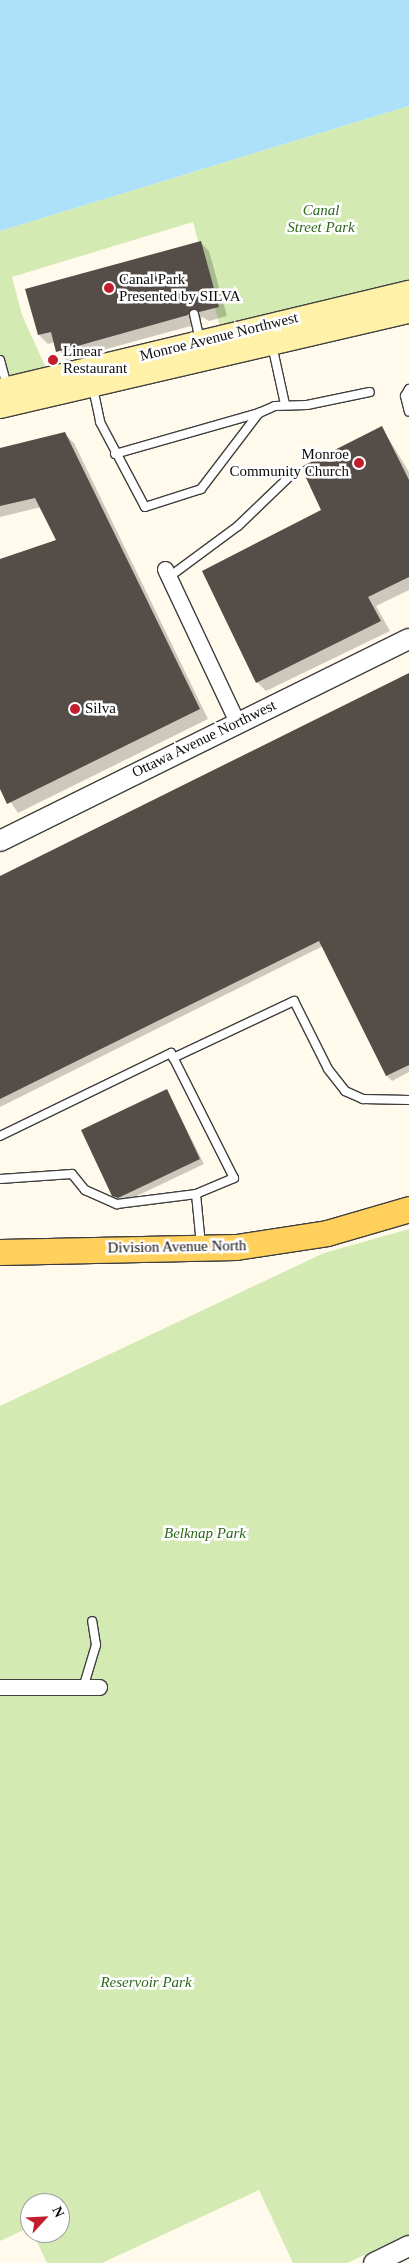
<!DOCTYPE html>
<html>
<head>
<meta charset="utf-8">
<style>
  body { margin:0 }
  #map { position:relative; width:409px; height:2263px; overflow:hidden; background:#fffaec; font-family:Georgia,serif }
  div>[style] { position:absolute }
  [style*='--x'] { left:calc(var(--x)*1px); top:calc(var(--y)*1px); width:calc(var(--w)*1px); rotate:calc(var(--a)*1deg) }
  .green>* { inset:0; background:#d3ebb3 }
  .water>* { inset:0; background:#ade0f9 }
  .shadow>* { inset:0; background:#0003 }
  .building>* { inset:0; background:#554d48 }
  .roads { filter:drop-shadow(1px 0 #3f3f3f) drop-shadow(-1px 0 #3f3f3f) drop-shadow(0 1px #3f3f3f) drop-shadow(0 -1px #3f3f3f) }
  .service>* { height:8px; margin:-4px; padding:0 4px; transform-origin:4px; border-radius:4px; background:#fff }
  .minor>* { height:15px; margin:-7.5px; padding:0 7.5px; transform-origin:7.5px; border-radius:7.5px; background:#fff }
  .tertiary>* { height:20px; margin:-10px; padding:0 10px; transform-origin:10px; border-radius:10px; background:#fff }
  .secondary>* { height:22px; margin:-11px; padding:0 11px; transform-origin:11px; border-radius:11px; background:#fff1a7 }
  .primary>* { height:25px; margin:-12.5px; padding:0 12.5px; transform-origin:12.5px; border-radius:12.5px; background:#ffd05c }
  .dots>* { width:14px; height:14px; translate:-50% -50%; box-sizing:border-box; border:2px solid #fff; border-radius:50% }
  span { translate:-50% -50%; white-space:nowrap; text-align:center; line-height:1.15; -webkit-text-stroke:5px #fff; paint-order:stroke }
  .park-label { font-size:15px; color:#2d671a; font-style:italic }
  .poi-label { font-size:15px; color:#0c0c0c }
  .left { translate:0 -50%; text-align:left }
  .right { translate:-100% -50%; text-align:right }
  .street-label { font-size:15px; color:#0c0c0c }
  .north { position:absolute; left:20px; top:2193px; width:50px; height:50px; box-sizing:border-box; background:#fff; border:1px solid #9e9e9e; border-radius:50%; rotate:65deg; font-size:14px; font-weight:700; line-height:20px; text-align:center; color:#0c0c0c }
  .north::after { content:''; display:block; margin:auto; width:18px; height:22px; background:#c31e2d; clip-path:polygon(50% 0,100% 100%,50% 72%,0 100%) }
</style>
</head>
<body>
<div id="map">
  <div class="green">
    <div style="clip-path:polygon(409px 106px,409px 282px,220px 327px,193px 222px,12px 277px,22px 315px,46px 368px,0 379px,0 231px)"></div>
    <div style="clip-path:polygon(409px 1229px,409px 2234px,347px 2263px,293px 2263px,259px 2190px,102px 2263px,47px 2263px,33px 2233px,60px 2233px,60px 2203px,30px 2203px,30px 2227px,0 2241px,0 1406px,324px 1253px)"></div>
  </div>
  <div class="water">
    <div style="clip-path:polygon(0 0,409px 0,409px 106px,0 231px)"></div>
  </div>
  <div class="shadow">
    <div style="clip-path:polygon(200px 242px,209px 251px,227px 316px,209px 321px,202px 317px,198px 324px,66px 360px,55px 342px,48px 344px,39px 335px)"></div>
    <div style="clip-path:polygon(382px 428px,409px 472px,409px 590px,376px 606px,390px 631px,266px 691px,257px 682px,323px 511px)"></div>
    <div style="clip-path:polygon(65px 434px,74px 443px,208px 719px,18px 813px,0 786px,0 560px,58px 541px,41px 507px,0 517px,0 449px)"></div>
    <div style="clip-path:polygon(409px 677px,409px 1072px,392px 1081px,387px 1076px,323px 946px,0 1107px,0 878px)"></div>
    <div style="clip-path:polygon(167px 1090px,204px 1164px,124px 1202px,119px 1197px)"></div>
  </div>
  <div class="building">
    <div style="clip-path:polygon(201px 241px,219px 307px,199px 312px,192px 309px,188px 315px,56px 352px,51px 332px,38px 335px,25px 289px)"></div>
    <div style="clip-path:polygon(382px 426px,409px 480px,409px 577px,368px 597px,381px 621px,256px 683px,202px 571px,321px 510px,301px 467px)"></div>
    <div style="clip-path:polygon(65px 432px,200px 709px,7px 804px,0 789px,0 559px,56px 540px,35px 498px,0 506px,0 448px)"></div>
    <div style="clip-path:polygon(409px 673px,409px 1065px,386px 1076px,319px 941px,0 1099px,0 876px)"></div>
    <div style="clip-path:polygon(167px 1089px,200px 1159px,118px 1198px,112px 1196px,81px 1130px)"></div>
  </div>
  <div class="roads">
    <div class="service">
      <div style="--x:194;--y:314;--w:28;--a:77"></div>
      <div style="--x:272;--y:345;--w:60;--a:77.6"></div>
      <div style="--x:0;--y:360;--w:27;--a:75"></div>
      <div style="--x:93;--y:388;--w:35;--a:78"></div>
      <div style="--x:100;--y:422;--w:96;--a:62.1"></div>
      <div style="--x:145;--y:507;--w:59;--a:-17.8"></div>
      <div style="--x:201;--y:489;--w:96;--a:-52.7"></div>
      <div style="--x:259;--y:413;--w:17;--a:-24"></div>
      <div style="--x:275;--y:406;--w:32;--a:-2"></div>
      <div style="--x:307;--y:405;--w:64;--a:-11.7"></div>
      <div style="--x:409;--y:389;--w:8;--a:120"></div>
      <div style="--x:405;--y:396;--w:16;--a:76"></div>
      <div style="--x:115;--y:454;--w:150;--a:-15.9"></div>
      <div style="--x:169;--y:577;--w:86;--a:-36.5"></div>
      <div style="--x:238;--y:526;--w:76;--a:-43.9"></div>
      <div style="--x:173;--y:1058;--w:134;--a:-25.2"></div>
      <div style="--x:294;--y:1001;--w:76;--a:63.4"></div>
      <div style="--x:328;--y:1069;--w:28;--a:52"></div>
      <div style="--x:345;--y:1091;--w:20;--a:24"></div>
      <div style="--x:363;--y:1099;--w:46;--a:1.2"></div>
      <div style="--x:0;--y:1136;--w:190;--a:-25.9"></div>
      <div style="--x:171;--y:1053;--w:140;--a:63.3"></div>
      <div style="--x:234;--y:1178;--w:41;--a:157.2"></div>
      <div style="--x:196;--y:1194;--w:51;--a:84.4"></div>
      <div style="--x:0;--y:1179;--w:72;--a:-4"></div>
      <div style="--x:72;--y:1174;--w:21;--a:51"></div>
      <div style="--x:85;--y:1190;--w:35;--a:24"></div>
      <div style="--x:117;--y:1204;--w:80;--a:-7.2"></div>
      <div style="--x:84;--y:1685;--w:42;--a:-73.3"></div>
      <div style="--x:96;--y:1645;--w:24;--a:-99"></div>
    </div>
    <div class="minor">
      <div style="--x:165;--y:569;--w:169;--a:64.8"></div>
      <div style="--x:0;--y:1687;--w:99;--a:0"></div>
    </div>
    <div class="tertiary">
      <div style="--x:0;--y:841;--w:456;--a:-26.3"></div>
      <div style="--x:374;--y:2263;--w:39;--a:-26"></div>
    </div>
    <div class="secondary">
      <div style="--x:0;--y:390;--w:421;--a:-13.5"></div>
      <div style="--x:0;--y:407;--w:420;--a:-13.1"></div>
    </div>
    <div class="primary">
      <div style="--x:0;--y:1252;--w:236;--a:-1.2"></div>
      <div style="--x:236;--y:1247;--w:92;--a:-8.7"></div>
      <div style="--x:327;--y:1233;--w:85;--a:-16.3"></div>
    </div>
  </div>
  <div class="dots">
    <div style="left:109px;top:288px;background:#c31e2d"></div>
    <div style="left:53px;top:360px;background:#c31e2d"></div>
    <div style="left:359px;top:463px;background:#c31e2d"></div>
    <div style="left:75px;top:709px;background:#c31e2d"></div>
  </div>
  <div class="park-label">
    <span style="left:321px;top:219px">Canal<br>Street Park</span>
    <span style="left:205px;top:1534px">Belknap Park</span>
    <span style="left:146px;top:1983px">Reservoir Park</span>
  </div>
  <div class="poi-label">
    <span class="left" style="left:119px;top:288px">Canal Park<br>Presented by SILVA</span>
    <span class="left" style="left:63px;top:360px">Linear<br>Restaurant</span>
    <span class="right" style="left:349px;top:463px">Monroe<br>Community Church</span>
    <span class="left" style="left:85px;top:709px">Silva</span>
  </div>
  <div class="street-label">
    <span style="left:219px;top:337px;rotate:-14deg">Monroe Avenue Northwest</span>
    <span style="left:204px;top:739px;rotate:-26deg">Ottawa Avenue Northwest</span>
    <span style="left:177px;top:1247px;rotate:-1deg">Division Avenue North</span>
  </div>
  <div class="north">N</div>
</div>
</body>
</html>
